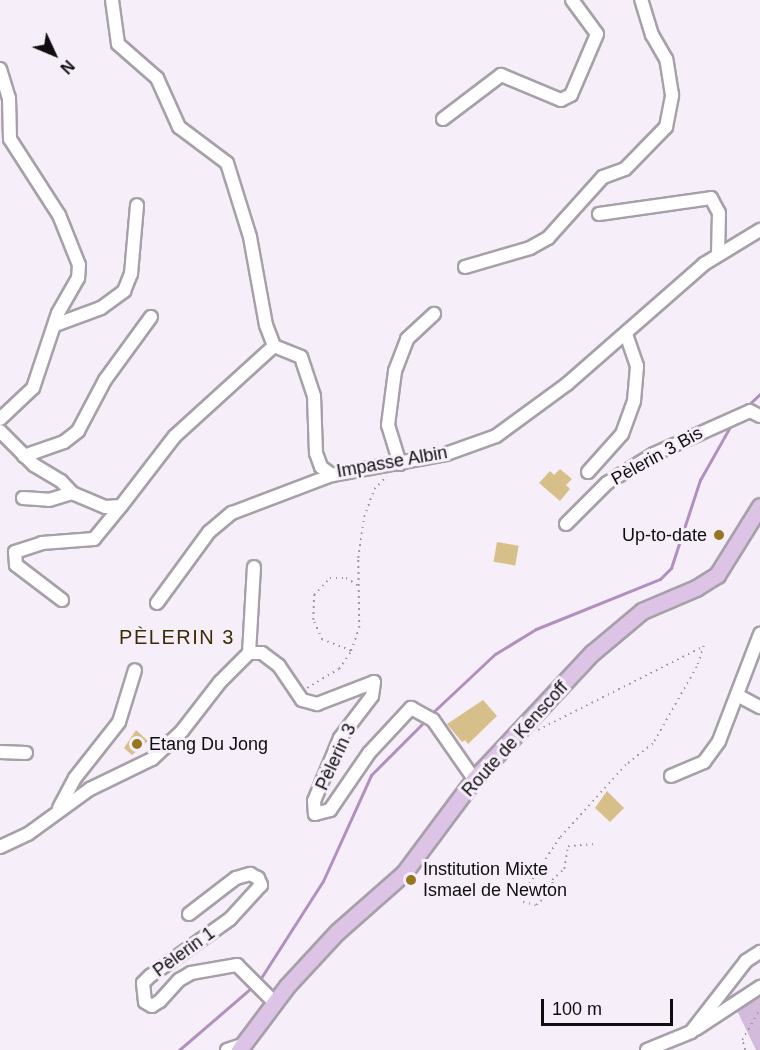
<!DOCTYPE html>
<html>
<head>
<meta charset="utf-8">
<style>
  body { margin:0 }
  #map { position:relative; width:760px; height:1050px; overflow:hidden; background:#f6eff9; font-family:Helvetica,sans-serif }
  div>[style] { position:absolute }
  [style*='--x'] { left:calc(var(--x)*1px); top:calc(var(--y)*1px); width:calc(var(--w)*1px); rotate:calc(var(--a)*1deg) }
  .green>* { inset:0; background:#d2bbdb }
  .stream>* { height:3px; margin:-1.5px; padding:0 1.5px; transform-origin:1.5px; border-radius:1.5px; background:#b190be }
  .building>* { inset:0; background:#d7bf89; transform-origin:0 0 }
  .path>* { height:1.5px; margin-top:-0.75px; transform-origin:0; background:repeating-linear-gradient(90deg,#9d98a0 0 1.5px,transparent 0 6px) }
  .roads { filter:drop-shadow(2px 0 #a7a0a9) drop-shadow(-2px 0 #a7a0a9) drop-shadow(0 2px #a7a0a9) drop-shadow(0 -2px #a7a0a9) }
  .minor>* { height:12px; margin:-6px; padding:0 6px; transform-origin:6px; border-radius:6px; background:#fff }
  .major>* { height:15px; margin:-7.5px; padding:0 7.5px; transform-origin:7.5px; border-radius:7.5px; background:#ddc4e7 }
  .dots>* { width:16px; height:16px; translate:-50% -50%; box-sizing:border-box; border:3px solid #f6eff9; border-radius:50% }
  span { translate:-50% -50%; white-space:nowrap; text-align:center; line-height:1.15; -webkit-text-stroke:6px #f6eff9; paint-order:stroke }
  .street-label { font-size:18px; color:#0f0d10 }
  .poi-label { font-size:18px; color:#0f0d10 }
  .right { translate:-100% -50%; text-align:right }
  .left { translate:0 -50%; text-align:left }
  .neighbourhood-label { font-size:20px; color:#3c2c02; letter-spacing:1.5px }
  .north { position:absolute; left:24px; top:24px; width:60px; height:60px; -webkit-text-stroke:4px #f6eff9; paint-order:stroke; rotate:134deg; font-size:16px; font-weight:700; line-height:24px; text-align:center; color:#0f0d10 }
  .north::after { content:''; display:block; margin:auto; width:21px; height:27px; background:#0f0d10; clip-path:polygon(50% 0,100% 100%,50% 72%,0 100%) }
  .scale { position:absolute; left:541px; top:999px; width:132px; height:27px; box-sizing:border-box; border:3px solid #0f0d10; border-top:0; padding-left:8px; font-size:18px; line-height:21px; white-space:nowrap; color:#0f0d10; -webkit-text-stroke:4px #f6eff9; paint-order:stroke }
</style>
</head>
<body>
<div id="map">
  <div class="green">
    <div style="clip-path:polygon(760px 978px,760px 1050px,756px 1050px,730px 996px)"></div>
  </div>
  <div class="stream">
    <div style="--x:747;--y:406;--w:18;--a:-43"></div>
    <div style="--x:431;--y:714;--w:88;--a:-43.2"></div>
    <div style="--x:495;--y:654;--w:48;--a:-31.4"></div>
    <div style="--x:536;--y:629;--w:134;--a:-22"></div>
    <div style="--x:660;--y:579;--w:16;--a:-45"></div>
    <div style="--x:671;--y:568;--w:93;--a:-71.8"></div>
    <div style="--x:700;--y:480;--w:63;--a:-60.6"></div>
    <div style="--x:259;--y:981;--w:119;--a:-57.4"></div>
    <div style="--x:323;--y:881;--w:116;--a:-65.6"></div>
    <div style="--x:371;--y:775;--w:76;--a:-45"></div>
    <div style="--x:179;--y:1050;--w:94;--a:-40.7"></div>
  </div>
  <div class="building">
    <div style="clip-path:polygon(560px 469px,572px 479px,566px 485px,570px 489px,560px 501px,539px 483px,550px 471px,554px 475px)"></div>
    <div style="left:497px;top:542px;width:22px;height:20px;rotate:10deg"></div>
    <div style="clip-path:polygon(483px 700px,497px 716px,468px 744px,465px 740px,462px 742px,447px 724px)"></div>
    <div style="clip-path:polygon(136px 730px,148px 741px,132px 755px,124px 748px)"></div>
    <div style="clip-path:polygon(607px 791px,624px 808px,610px 822px,595px 808px)"></div>
  </div>
  <div class="path">
    <div style="--x:351;--y:651;--w:31;--a:-159"></div>
    <div style="--x:322;--y:640;--w:22;--a:-114"></div>
    <div style="--x:313;--y:620;--w:25;--a:-88"></div>
    <div style="--x:314;--y:595;--w:23;--a:-47"></div>
    <div style="--x:330;--y:578;--w:16;--a:0"></div>
    <div style="--x:346;--y:578;--w:15;--a:32"></div>
    <div style="--x:307;--y:688;--w:37;--a:-31"></div>
    <div style="--x:339;--y:669;--w:22;--a:-56"></div>
    <div style="--x:351;--y:651;--w:24;--a:-71"></div>
    <div style="--x:359;--y:628;--w:70;--a:-90.8"></div>
    <div style="--x:358;--y:558;--w:41;--a:-81.7"></div>
    <div style="--x:364;--y:517;--w:30;--a:-70"></div>
    <div style="--x:374;--y:489;--w:18;--a:-45"></div>
    <div style="--x:538;--y:730;--w:186;--a:-26.8"></div>
    <div style="--x:704;--y:646;--w:22;--a:108"></div>
    <div style="--x:697;--y:667;--w:89;--a:119.7"></div>
    <div style="--x:653;--y:744;--w:34;--a:142"></div>
    <div style="--x:626;--y:765;--w:98;--a:132.1"></div>
    <div style="--x:560;--y:838;--w:71;--a:123.5"></div>
    <div style="--x:521;--y:897;--w:5;--a:68"></div>
    <div style="--x:523;--y:902;--w:13;--a:13"></div>
    <div style="--x:536;--y:905;--w:23;--a:-41"></div>
    <div style="--x:553;--y:890;--w:10;--a:-96"></div>
    <div style="--x:552;--y:880;--w:16;--a:-43"></div>
    <div style="--x:564;--y:869;--w:23;--a:-80"></div>
    <div style="--x:568;--y:846;--w:27;--a:-4"></div>
    <div style="--x:745;--y:1050;--w:10;--a:-107"></div>
    <div style="--x:742;--y:1040;--w:36;--a:-60"></div>
  </div>
  <div class="roads">
    <div class="minor">
      <div style="--x:112;--y:0;--w:44;--a:82.2"></div>
      <div style="--x:118;--y:44;--w:52;--a:41.1"></div>
      <div style="--x:157;--y:78;--w:54;--a:65.8"></div>
      <div style="--x:179;--y:127;--w:60;--a:36.9"></div>
      <div style="--x:227;--y:163;--w:77;--a:72.7"></div>
      <div style="--x:250;--y:237;--w:89;--a:79.7"></div>
      <div style="--x:266;--y:325;--w:22;--a:69"></div>
      <div style="--x:0;--y:69;--w:30;--a:73"></div>
      <div style="--x:9;--y:98;--w:41;--a:88.6"></div>
      <div style="--x:10;--y:139;--w:90;--a:57.2"></div>
      <div style="--x:59;--y:215;--w:54;--a:68.2"></div>
      <div style="--x:79;--y:265;--w:13;--a:94"></div>
      <div style="--x:78;--y:278;--w:40;--a:119.7"></div>
      <div style="--x:58;--y:313;--w:79;--a:108.4"></div>
      <div style="--x:33;--y:388;--w:45;--a:136.8"></div>
      <div style="--x:443;--y:119;--w:73;--a:-37.2"></div>
      <div style="--x:501;--y:75;--w:65;--a:22.6"></div>
      <div style="--x:561;--y:100;--w:11;--a:-27"></div>
      <div style="--x:571;--y:95;--w:66;--a:-66.9"></div>
      <div style="--x:597;--y:34;--w:42;--a:-126.3"></div>
      <div style="--x:599;--y:214;--w:113;--a:-8.1"></div>
      <div style="--x:711;--y:198;--w:17;--a:62"></div>
      <div style="--x:719;--y:213;--w:41;--a:91.4"></div>
      <div style="--x:465;--y:267;--w:68;--a:-16.3"></div>
      <div style="--x:530;--y:248;--w:21;--a:-29"></div>
      <div style="--x:548;--y:238;--w:82;--a:-48"></div>
      <div style="--x:603;--y:177;--w:23;--a:-20"></div>
      <div style="--x:625;--y:169;--w:59;--a:-45.7"></div>
      <div style="--x:666;--y:127;--w:33;--a:-79"></div>
      <div style="--x:672;--y:95;--w:36;--a:-99"></div>
      <div style="--x:666;--y:59;--w:28;--a:-120"></div>
      <div style="--x:652;--y:35;--w:37;--a:-107"></div>
      <div style="--x:55;--y:325;--w:49;--a:-20.3"></div>
      <div style="--x:101;--y:308;--w:29;--a:-36"></div>
      <div style="--x:124;--y:291;--w:18;--a:-68"></div>
      <div style="--x:131;--y:274;--w:69;--a:-85"></div>
      <div style="--x:0;--y:431;--w:48;--a:45"></div>
      <div style="--x:34;--y:465;--w:31;--a:31"></div>
      <div style="--x:61;--y:481;--w:16;--a:47"></div>
      <div style="--x:72;--y:493;--w:36;--a:23"></div>
      <div style="--x:105;--y:507;--w:16;--a:-4"></div>
      <div style="--x:121;--y:506;--w:88;--a:-52.4"></div>
      <div style="--x:175;--y:436;--w:134;--a:-42.3"></div>
      <div style="--x:274;--y:346;--w:29;--a:22"></div>
      <div style="--x:301;--y:357;--w:41;--a:71.6"></div>
      <div style="--x:314;--y:396;--w:57;--a:88"></div>
      <div style="--x:316;--y:453;--w:15;--a:70"></div>
      <div style="--x:321;--y:467;--w:14;--a:36"></div>
      <div style="--x:24;--y:456;--w:42;--a:-19.3"></div>
      <div style="--x:64;--y:442;--w:18;--a:-38"></div>
      <div style="--x:78;--y:431;--w:58;--a:-62.1"></div>
      <div style="--x:105;--y:380;--w:78;--a:-53.9"></div>
      <div style="--x:400;--y:464;--w:41;--a:-107.1"></div>
      <div style="--x:388;--y:425;--w:54;--a:-82.6"></div>
      <div style="--x:395;--y:371;--w:34;--a:-69"></div>
      <div style="--x:407;--y:339;--w:37;--a:-43"></div>
      <div style="--x:588;--y:472;--w:51;--a:-48.2"></div>
      <div style="--x:622;--y:434;--w:35;--a:-70"></div>
      <div style="--x:634;--y:401;--w:35;--a:-85"></div>
      <div style="--x:637;--y:366;--w:34;--a:-109"></div>
      <div style="--x:23;--y:498;--w:26;--a:4"></div>
      <div style="--x:49;--y:500;--w:24;--a:-17"></div>
      <div style="--x:566;--y:524;--w:58;--a:-45"></div>
      <div style="--x:607;--y:483;--w:55;--a:-31.7"></div>
      <div style="--x:654;--y:454;--w:105;--a:-24.1"></div>
      <div style="--x:750;--y:411;--w:11;--a:27"></div>
      <div style="--x:62;--y:600;--w:58;--a:-142.7"></div>
      <div style="--x:16;--y:565;--w:13;--a:-94"></div>
      <div style="--x:15;--y:552;--w:28;--a:-18"></div>
      <div style="--x:42;--y:543;--w:52;--a:-4.4"></div>
      <div style="--x:94;--y:539;--w:43;--a:-50.7"></div>
      <div style="--x:157;--y:603;--w:88;--a:-53.8"></div>
      <div style="--x:209;--y:532;--w:30;--a:-40"></div>
      <div style="--x:232;--y:513;--w:107;--a:-20.8"></div>
      <div style="--x:332;--y:475;--w:116;--a:-10.4"></div>
      <div style="--x:446;--y:454;--w:53;--a:-19.8"></div>
      <div style="--x:496;--y:436;--w:88;--a:-36.2"></div>
      <div style="--x:567;--y:384;--w:182;--a:-41.2"></div>
      <div style="--x:704;--y:264;--w:66;--a:-31.3"></div>
      <div style="--x:249;--y:653;--w:86;--a:-86.7"></div>
      <div style="--x:737;--y:695;--w:26;--a:28"></div>
      <div style="--x:0;--y:752;--w:26;--a:2"></div>
      <div style="--x:671;--y:776;--w:36;--a:-23"></div>
      <div style="--x:704;--y:762;--w:26;--a:-54"></div>
      <div style="--x:719;--y:741;--w:115;--a:-69"></div>
      <div style="--x:59;--y:808;--w:34;--a:-62"></div>
      <div style="--x:75;--y:778;--w:71;--a:-51.8"></div>
      <div style="--x:119;--y:722;--w:54;--a:-72.9"></div>
      <div style="--x:0;--y:847;--w:31;--a:-25"></div>
      <div style="--x:28;--y:834;--w:77;--a:-36"></div>
      <div style="--x:90;--y:789;--w:69;--a:-25.8"></div>
      <div style="--x:152;--y:759;--w:41;--a:-43"></div>
      <div style="--x:182;--y:731;--w:62;--a:-52.2"></div>
      <div style="--x:220;--y:682;--w:41;--a:-45"></div>
      <div style="--x:249;--y:653;--w:13;--a:0"></div>
      <div style="--x:262;--y:653;--w:21;--a:37"></div>
      <div style="--x:279;--y:666;--w:41;--a:55.9"></div>
      <div style="--x:302;--y:700;--w:16;--a:15"></div>
      <div style="--x:317;--y:704;--w:61;--a:-21.1"></div>
      <div style="--x:374;--y:682;--w:14;--a:98"></div>
      <div style="--x:372;--y:696;--w:53;--a:127.3"></div>
      <div style="--x:340;--y:738;--w:68;--a:112.4"></div>
      <div style="--x:314;--y:801;--w:13;--a:86"></div>
      <div style="--x:315;--y:814;--w:16;--a:-15"></div>
      <div style="--x:330;--y:810;--w:69;--a:-55.6"></div>
      <div style="--x:369;--y:753;--w:62;--a:-47"></div>
      <div style="--x:411;--y:708;--w:25;--a:29"></div>
      <div style="--x:433;--y:720;--w:72;--a:55.2"></div>
      <div style="--x:189;--y:914;--w:59;--a:-37.5"></div>
      <div style="--x:236;--y:878;--w:15;--a:-16"></div>
      <div style="--x:250;--y:874;--w:9;--a:27"></div>
      <div style="--x:258;--y:878;--w:8;--a:67"></div>
      <div style="--x:261;--y:885;--w:46;--a:132.4"></div>
      <div style="--x:230;--y:919;--w:98;--a:144.5"></div>
      <div style="--x:150;--y:976;--w:10;--a:135"></div>
      <div style="--x:143;--y:983;--w:19;--a:84"></div>
      <div style="--x:145;--y:1002;--w:8;--a:30"></div>
      <div style="--x:152;--y:1006;--w:9;--a:-32"></div>
      <div style="--x:160;--y:1001;--w:28;--a:-48"></div>
      <div style="--x:179;--y:980;--w:14;--a:-30"></div>
      <div style="--x:191;--y:973;--w:47;--a:-9.9"></div>
      <div style="--x:237;--y:965;--w:52;--a:45"></div>
      <div style="--x:696;--y:1029;--w:77;--a:-33.3"></div>
      <div style="--x:227;--y:1050;--w:16;--a:-18"></div>
      <div style="--x:647;--y:1050;--w:48;--a:-22.2"></div>
      <div style="--x:691;--y:1032;--w:90;--a:-52.2"></div>
      <div style="--x:746;--y:961;--w:17;--a:-33"></div>
    </div>
    <div class="major">
      <div style="--x:239;--y:1050;--w:80;--a:-53.1"></div>
      <div style="--x:287;--y:986;--w:74;--a:-47.2"></div>
      <div style="--x:337;--y:932;--w:89;--a:-41.4"></div>
      <div style="--x:404;--y:873;--w:117;--a:-53.3"></div>
      <div style="--x:474;--y:779;--w:173;--a:-46.9"></div>
      <div style="--x:592;--y:653;--w:65;--a:-40"></div>
      <div style="--x:642;--y:611;--w:59;--a:-23.1"></div>
      <div style="--x:696;--y:588;--w:25;--a:-32"></div>
      <div style="--x:717;--y:575;--w:81;--a:-58.1"></div>
    </div>
  </div>
  <div class="dots">
    <div style="left:719px;top:535px;background:#97761f"></div>
    <div style="left:137px;top:744px;background:#97761f"></div>
    <div style="left:411px;top:880px;background:#97761f"></div>
  </div>
  <div class="street-label">
    <span style="left:657px;top:456px;rotate:-29deg">Pèlerin 3 Bis</span>
    <span style="left:392px;top:462px;rotate:-10deg">Impasse Albin</span>
    <span style="left:515px;top:739px;rotate:-48deg">Route de Kenscoff</span>
    <span style="left:336px;top:757px;rotate:-65deg">Pèlerin 3</span>
    <span style="left:184px;top:952px;rotate:-36deg">Pèlerin 1</span>
  </div>
  <div class="poi-label">
    <span class="right" style="left:707px;top:535px">Up-to-date</span>
    <span class="left" style="left:149px;top:744px">Etang Du Jong</span>
    <span class="left" style="left:423px;top:880px">Institution Mixte<br>Ismael de Newton</span>
  </div>
  <div class="neighbourhood-label">
    <span style="left:177px;top:637px">PÈLERIN 3</span>
  </div>
  <div class="north">N</div>
  <div class="scale">100 m</div>
</div>
</body>
</html>
